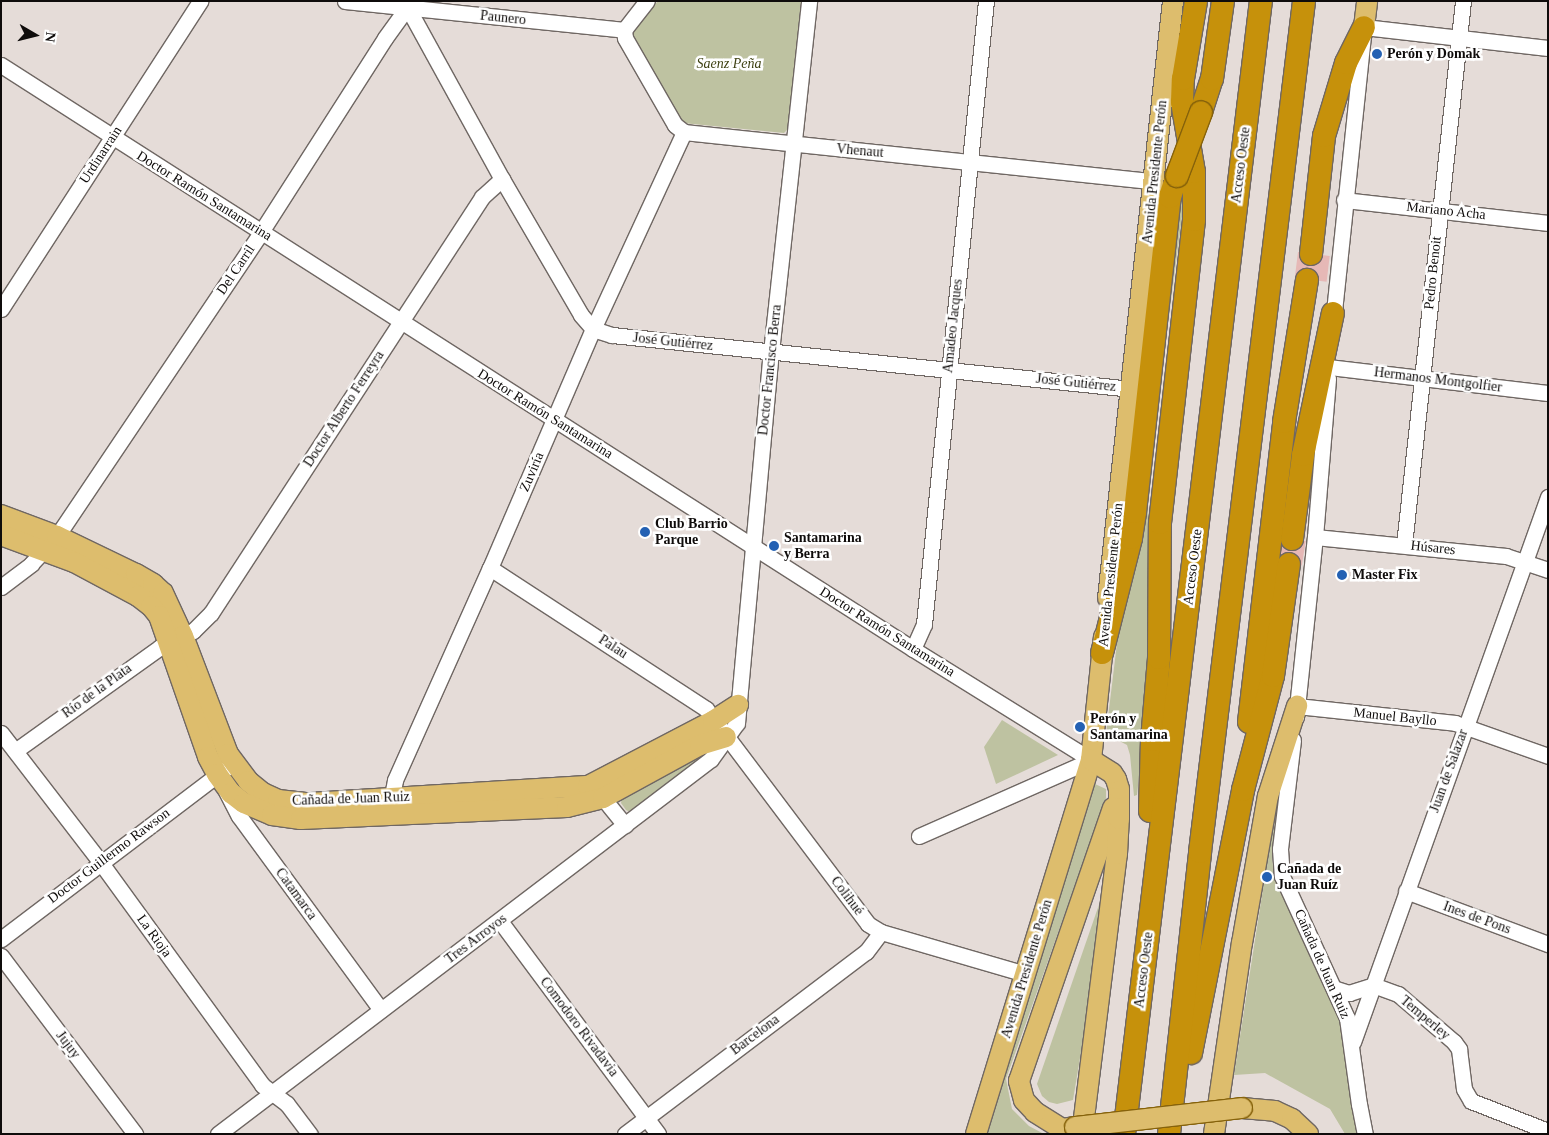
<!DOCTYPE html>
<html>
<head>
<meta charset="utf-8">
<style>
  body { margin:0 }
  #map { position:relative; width:1549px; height:1135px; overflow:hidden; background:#e5dcd8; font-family:Georgia,serif }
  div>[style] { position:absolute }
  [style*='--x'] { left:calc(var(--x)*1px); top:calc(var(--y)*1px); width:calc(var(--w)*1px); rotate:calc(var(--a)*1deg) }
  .green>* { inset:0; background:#bec2a1 }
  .building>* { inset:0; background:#e6b8b6; transform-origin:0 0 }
  .roads { filter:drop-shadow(1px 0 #6f6763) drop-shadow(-1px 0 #6f6763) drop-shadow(0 1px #6f6763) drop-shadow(0 -1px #6f6763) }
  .minor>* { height:15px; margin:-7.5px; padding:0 7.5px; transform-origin:7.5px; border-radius:7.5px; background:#fff }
  .major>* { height:20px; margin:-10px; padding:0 10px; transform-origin:10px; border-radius:10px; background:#ddbd6d }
  .highway>* { height:22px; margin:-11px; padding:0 11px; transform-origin:11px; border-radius:11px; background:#c6910b }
  .bridges { filter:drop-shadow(1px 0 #86620b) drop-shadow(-1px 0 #86620b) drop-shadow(0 1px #86620b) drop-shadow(0 -1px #86620b) }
  .major-bridge>* { height:20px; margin:-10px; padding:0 10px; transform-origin:10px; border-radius:10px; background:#ddbd6d }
  .highway-bridge>* { height:22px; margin:-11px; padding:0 11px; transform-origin:11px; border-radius:11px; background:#c6910b }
  .dots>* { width:14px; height:14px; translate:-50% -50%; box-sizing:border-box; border:2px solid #fff; border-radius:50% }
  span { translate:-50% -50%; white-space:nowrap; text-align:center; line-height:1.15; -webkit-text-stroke:5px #fff; paint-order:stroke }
  .street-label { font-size:14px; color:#0f0c0b }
  .poi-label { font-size:14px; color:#0f0c0b; font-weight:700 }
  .left { translate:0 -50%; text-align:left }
  .park-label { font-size:14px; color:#3e4112; font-style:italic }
  .frame { position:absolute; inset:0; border:2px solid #0f0c0b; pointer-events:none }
  .north { position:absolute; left:10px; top:10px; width:50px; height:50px; -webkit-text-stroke:4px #fff; paint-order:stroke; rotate:98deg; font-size:14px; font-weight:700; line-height:20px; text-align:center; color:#0f0c0b }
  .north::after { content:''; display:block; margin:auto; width:18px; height:22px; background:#0f0c0b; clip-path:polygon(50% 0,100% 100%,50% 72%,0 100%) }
</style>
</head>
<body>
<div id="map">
  <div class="green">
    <div style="clip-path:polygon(658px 1px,801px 1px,789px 128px,784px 133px,683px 123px,630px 31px)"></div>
    <div style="clip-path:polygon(1184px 166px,1188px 171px,1167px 331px,1148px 506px,1151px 604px,1145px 722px,1137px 795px,1134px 796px,1130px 755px,1127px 745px,1106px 734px,1121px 610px)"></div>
    <div style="clip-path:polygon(1002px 720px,1058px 755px,996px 784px,984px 747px)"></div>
    <div style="clip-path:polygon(704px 752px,707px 755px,630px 812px,626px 810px,621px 803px,622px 798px)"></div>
    <div style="clip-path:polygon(1095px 784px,1106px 789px,1106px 798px,1006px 1079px,1012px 1109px,1029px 1126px,1044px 1134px,985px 1134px,1065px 872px)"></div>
    <div style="clip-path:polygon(1276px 805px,1272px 859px,1275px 878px,1340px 1004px,1363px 1134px,1345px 1134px,1330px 1109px,1265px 1073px,1234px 1075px)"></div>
    <div style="clip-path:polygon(1102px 896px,1107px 896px,1073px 1100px,1057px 1104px,1049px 1102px,1042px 1096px,1037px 1084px)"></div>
  </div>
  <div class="building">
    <div style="left:1298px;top:252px;width:32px;height:26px;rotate:7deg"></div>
    <div style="left:1281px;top:537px;width:25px;height:25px;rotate:9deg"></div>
  </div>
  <div class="roads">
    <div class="minor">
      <div style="--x:345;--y:1;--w:281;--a:5.9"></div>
      <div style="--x:404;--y:1;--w:203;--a:61.2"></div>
      <div style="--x:502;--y:179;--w:157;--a:59.8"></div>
      <div style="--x:581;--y:315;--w:18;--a:49"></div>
      <div style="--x:593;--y:329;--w:20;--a:18"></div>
      <div style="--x:612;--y:335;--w:523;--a:5.93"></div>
      <div style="--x:624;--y:30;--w:8;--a:83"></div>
      <div style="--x:625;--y:38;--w:100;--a:60.1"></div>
      <div style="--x:675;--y:125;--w:11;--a:38"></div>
      <div style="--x:684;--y:132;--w:473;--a:6"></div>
      <div style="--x:624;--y:30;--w:37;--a:-52"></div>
      <div style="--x:1;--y:65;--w:1083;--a:32.63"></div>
      <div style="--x:913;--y:649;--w:210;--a:31.9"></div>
      <div style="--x:1344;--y:200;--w:205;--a:6.4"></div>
      <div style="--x:1;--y:309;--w:367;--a:-57.1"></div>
      <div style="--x:1333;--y:321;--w:296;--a:-84"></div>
      <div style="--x:1364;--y:27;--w:185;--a:6.5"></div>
      <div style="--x:1329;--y:367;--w:221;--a:6.8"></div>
      <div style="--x:1315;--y:537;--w:192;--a:5.7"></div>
      <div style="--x:1506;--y:556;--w:44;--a:18.4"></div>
      <div style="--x:1404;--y:545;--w:547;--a:-83.81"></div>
      <div style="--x:490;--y:568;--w:258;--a:33.1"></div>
      <div style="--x:706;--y:709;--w:269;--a:53"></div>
      <div style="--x:868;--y:924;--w:15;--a:32"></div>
      <div style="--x:881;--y:932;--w:151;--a:16.2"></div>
      <div style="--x:1;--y:587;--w:38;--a:-37"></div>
      <div style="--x:31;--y:564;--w:38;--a:-47"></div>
      <div style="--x:57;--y:536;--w:366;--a:-56.1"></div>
      <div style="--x:261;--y:232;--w:230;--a:-57.4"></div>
      <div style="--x:385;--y:38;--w:44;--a:-54.2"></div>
      <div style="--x:913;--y:649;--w:27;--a:-66"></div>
      <div style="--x:924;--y:624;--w:626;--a:-84.32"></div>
      <div style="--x:1297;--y:706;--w:159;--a:6.1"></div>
      <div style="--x:1455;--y:723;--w:99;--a:19.5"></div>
      <div style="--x:1296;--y:717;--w:181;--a:-84"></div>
      <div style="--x:1315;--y:537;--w:159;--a:-85.3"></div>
      <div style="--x:1;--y:733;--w:164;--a:52.4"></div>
      <div style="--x:101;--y:863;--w:274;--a:54"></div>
      <div style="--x:262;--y:1085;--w:31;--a:37"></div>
      <div style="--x:287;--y:1104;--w:38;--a:53"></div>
      <div style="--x:1293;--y:740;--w:110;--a:96.8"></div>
      <div style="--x:1280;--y:849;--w:27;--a:86"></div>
      <div style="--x:1282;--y:876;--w:156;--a:65.4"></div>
      <div style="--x:1347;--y:1018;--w:87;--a:82.1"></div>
      <div style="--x:1359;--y:1104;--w:31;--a:79"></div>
      <div style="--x:15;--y:751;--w:178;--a:-35.6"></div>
      <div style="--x:160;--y:647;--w:37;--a:-26"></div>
      <div style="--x:193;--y:631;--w:25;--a:-45"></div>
      <div style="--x:211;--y:613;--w:496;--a:-56.9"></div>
      <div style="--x:482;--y:197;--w:27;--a:-42"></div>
      <div style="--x:226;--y:791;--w:28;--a:63"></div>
      <div style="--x:239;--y:816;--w:240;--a:53.8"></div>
      <div style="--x:603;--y:798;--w:35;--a:51"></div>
      <div style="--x:390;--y:806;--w:26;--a:-79"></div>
      <div style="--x:395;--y:780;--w:232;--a:-65.9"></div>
      <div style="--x:490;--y:568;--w:260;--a:-66.7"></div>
      <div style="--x:593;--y:329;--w:217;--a:-65.2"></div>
      <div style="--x:919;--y:836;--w:188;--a:-23.8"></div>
      <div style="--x:1406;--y:891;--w:152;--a:20.5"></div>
      <div style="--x:500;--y:921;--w:265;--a:53.4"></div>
      <div style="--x:1;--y:939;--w:281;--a:-37.2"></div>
      <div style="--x:1;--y:956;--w:223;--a:53"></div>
      <div style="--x:1336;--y:989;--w:14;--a:17"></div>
      <div style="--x:1349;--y:993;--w:25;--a:-18"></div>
      <div style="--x:1373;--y:985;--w:27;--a:20"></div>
      <div style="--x:1398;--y:994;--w:74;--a:40.6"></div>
      <div style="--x:1454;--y:1042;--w:9;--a:54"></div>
      <div style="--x:1459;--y:1049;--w:40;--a:82.9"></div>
      <div style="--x:1464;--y:1089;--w:14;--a:60"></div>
      <div style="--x:1471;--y:1101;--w:83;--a:21.3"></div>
      <div style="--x:1353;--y:1042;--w:579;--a:-70.31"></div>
      <div style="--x:218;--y:1134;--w:619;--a:-37.26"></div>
      <div style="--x:711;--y:759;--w:44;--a:-54.2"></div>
      <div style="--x:737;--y:723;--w:373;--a:-84.8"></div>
      <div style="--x:771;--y:352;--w:353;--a:-83.8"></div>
      <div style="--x:625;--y:1134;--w:302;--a:-37.1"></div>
      <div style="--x:866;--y:952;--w:25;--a:-53"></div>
    </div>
    <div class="major">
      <div style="--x:1364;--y:27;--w:26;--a:-83"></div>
      <div style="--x:1;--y:515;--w:60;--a:20.6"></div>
      <div style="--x:57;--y:536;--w:88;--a:25.7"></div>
      <div style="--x:136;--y:574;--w:20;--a:30"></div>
      <div style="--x:153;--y:584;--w:13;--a:42"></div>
      <div style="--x:163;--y:593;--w:47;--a:65.1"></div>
      <div style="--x:183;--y:636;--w:126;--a:69.1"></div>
      <div style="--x:228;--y:754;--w:34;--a:53"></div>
      <div style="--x:248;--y:781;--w:19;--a:39"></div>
      <div style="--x:263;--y:793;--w:17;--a:25"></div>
      <div style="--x:278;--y:800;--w:30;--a:6"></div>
      <div style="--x:308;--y:803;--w:281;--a:-3.5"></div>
      <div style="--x:588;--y:786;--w:141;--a:-27.5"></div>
      <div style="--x:713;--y:721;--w:30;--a:-33"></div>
      <div style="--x:1;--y:535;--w:78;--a:20.3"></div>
      <div style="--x:74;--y:562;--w:72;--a:28"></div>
      <div style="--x:138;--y:596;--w:16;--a:38"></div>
      <div style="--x:151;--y:606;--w:13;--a:51"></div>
      <div style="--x:159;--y:616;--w:149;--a:70.8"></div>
      <div style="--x:208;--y:757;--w:19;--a:62"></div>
      <div style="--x:217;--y:774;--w:24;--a:54"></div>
      <div style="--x:231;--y:793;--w:16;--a:38"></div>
      <div style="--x:244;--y:803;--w:30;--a:23"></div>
      <div style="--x:272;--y:815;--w:29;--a:8"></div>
      <div style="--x:301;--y:819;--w:266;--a:-2.6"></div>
      <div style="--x:567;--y:807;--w:37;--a:-14"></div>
      <div style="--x:603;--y:798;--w:111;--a:-28.7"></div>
      <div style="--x:700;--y:745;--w:27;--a:-17"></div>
      <div style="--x:1108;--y:598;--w:601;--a:-83.79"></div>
      <div style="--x:1242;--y:1108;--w:33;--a:5"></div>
      <div style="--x:1275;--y:1111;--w:19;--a:25"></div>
      <div style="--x:1292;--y:1119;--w:22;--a:43"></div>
      <div style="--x:1075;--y:1127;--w:13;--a:171"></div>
      <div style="--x:1062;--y:1129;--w:32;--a:-148"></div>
      <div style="--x:1035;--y:1112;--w:16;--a:-133"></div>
      <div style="--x:1024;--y:1100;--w:20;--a:-105"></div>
      <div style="--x:1019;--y:1081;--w:289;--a:-71"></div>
      <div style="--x:976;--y:1134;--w:391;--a:-72.9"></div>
      <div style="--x:1091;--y:760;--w:124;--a:-84"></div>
      <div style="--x:1082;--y:1134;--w:282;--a:-82.9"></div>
      <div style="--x:1117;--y:854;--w:35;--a:-87"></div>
      <div style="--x:1119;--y:819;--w:30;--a:-90"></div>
      <div style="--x:1119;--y:789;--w:10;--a:-107"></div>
      <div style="--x:1116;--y:779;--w:7;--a:-124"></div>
      <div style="--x:1112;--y:773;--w:25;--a:-148"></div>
      <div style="--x:1214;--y:1134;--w:193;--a:-81.7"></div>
      <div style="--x:1242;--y:943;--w:149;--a:-80"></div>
      <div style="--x:1268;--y:796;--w:95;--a:-72.1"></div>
    </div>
    <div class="highway">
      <div style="--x:1201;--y:112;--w:35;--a:-72"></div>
      <div style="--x:1212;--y:79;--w:79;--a:-82"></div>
      <div style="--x:1311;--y:254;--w:119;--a:-83.7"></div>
      <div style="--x:1324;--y:136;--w:76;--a:-73.2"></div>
      <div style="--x:1346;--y:63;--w:40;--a:-63.4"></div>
      <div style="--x:1292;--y:539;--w:85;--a:-82.5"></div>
      <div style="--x:1303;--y:455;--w:145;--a:-78.1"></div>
      <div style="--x:1102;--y:653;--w:119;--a:-75.8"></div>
      <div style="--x:1131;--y:538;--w:26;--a:-81"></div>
      <div style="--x:1135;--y:512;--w:317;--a:-83.7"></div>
      <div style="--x:1170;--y:197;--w:22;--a:-72"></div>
      <div style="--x:1249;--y:722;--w:302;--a:-83.3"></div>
      <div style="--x:1284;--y:422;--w:144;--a:-80.8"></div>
      <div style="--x:1150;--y:811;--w:71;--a:-88.4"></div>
      <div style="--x:1152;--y:740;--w:82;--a:-85.1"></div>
      <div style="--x:1159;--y:658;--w:135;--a:-89.6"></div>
      <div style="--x:1160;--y:523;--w:305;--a:-83.6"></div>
      <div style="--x:1194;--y:220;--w:48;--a:-90"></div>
      <div style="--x:1194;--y:172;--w:71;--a:-99.7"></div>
      <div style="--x:1182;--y:102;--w:23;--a:-88"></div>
      <div style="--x:1183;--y:79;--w:79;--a:-80.5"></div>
      <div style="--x:1191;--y:1053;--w:268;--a:-78.8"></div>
      <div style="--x:1243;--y:790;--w:118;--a:-75.3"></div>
      <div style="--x:1273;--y:676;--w:113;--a:-81.9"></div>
      <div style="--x:1124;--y:1134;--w:1141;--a:-83.11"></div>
      <div style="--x:1169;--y:1134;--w:284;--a:-83.7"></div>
      <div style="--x:1200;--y:852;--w:857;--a:-83.03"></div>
    </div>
  </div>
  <div class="bridges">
    <div class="major-bridge">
      <div style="--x:1075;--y:1127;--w:168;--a:-6.5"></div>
    </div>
    <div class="highway-bridge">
      <div style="--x:1177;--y:176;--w:68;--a:-69.4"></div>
    </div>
  </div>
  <div class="dots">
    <div style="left:1377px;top:54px;background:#2461b3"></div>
    <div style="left:645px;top:532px;background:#2461b3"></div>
    <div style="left:774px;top:546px;background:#2461b3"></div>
    <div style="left:1342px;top:575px;background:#2461b3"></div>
    <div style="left:1080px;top:727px;background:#2461b3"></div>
    <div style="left:1267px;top:877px;background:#2461b3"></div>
  </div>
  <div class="street-label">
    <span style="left:503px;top:18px;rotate:6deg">Paunero</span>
    <span style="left:860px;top:151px;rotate:5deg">Vhenaut</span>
    <span style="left:101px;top:155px;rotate:-57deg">Urdinarrain</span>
    <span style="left:1241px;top:165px;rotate:-83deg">Acceso Oeste</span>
    <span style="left:1155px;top:172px;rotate:-84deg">Avenida Presidente Perón</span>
    <span style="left:204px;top:196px;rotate:32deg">Doctor Ramón Santamarina</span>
    <span style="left:1446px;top:211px;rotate:6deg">Mariano Acha</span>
    <span style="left:236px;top:270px;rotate:-56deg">Del Carril</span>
    <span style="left:1433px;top:273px;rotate:-84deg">Pedro Benoit</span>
    <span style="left:953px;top:326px;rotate:-84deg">Amadeo Jacques</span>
    <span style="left:673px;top:342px;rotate:6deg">José Gutiérrez</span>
    <span style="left:770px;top:370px;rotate:-84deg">Doctor Francisco Berra</span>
    <span style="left:1438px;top:380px;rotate:7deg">Hermanos Montgolfier</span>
    <span style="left:1076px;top:383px;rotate:6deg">José Gutiérrez</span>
    <span style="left:344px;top:409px;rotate:-57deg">Doctor Alberto Ferreyra</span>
    <span style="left:545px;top:414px;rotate:32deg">Doctor Ramón Santamarina</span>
    <span style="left:532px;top:472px;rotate:-67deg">Zuviría</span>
    <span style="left:1433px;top:548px;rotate:6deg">Húsares</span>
    <span style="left:1193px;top:567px;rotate:-83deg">Acceso Oeste</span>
    <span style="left:1111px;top:575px;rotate:-84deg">Avenida Presidente Perón</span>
    <span style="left:887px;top:632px;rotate:32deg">Doctor Ramón Santamarina</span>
    <span style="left:613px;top:647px;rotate:33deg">Palau</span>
    <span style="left:97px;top:691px;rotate:-36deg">Río de la Plata</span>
    <span style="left:1395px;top:717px;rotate:6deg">Manuel Bayllo</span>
    <span style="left:1449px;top:771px;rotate:-70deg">Juan de Salazar</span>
    <span style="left:351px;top:799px;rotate:-2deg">Cañada de Juan Ruiz</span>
    <span style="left:109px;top:856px;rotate:-37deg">Doctor Guillermo Rawson</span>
    <span style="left:296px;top:894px;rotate:54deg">Catamarca</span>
    <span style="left:847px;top:896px;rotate:53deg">Colihué</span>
    <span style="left:1477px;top:918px;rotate:20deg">Ines de Pons</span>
    <span style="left:154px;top:936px;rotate:54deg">La Rioja</span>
    <span style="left:476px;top:939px;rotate:-37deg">Tres Arroyos</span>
    <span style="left:1322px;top:964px;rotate:66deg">Cañada de Juan Ruiz</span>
    <span style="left:1027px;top:969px;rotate:-73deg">Avenida Presidente Perón</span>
    <span style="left:1144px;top:970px;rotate:-83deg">Acceso Oeste</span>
    <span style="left:1425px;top:1018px;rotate:40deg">Temperley</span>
    <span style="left:579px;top:1027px;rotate:53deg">Comodoro Rivadavia</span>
    <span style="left:755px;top:1035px;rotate:-37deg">Barcelona</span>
    <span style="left:68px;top:1045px;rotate:53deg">Jujuy</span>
  </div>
  <div class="poi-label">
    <span class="left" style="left:1387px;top:54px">Perón y Domak</span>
    <span class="left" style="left:655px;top:532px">Club Barrio<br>Parque</span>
    <span class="left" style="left:784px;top:546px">Santamarina<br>y Berra</span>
    <span class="left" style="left:1352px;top:575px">Master Fix</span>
    <span class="left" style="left:1090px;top:727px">Perón y<br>Santamarina</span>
    <span class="left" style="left:1277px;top:877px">Cañada de<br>Juan Ruíz</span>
  </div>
  <div class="park-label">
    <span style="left:729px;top:64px">Saenz Peña</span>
  </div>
  <div class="frame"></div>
  <div class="north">N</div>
</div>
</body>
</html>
